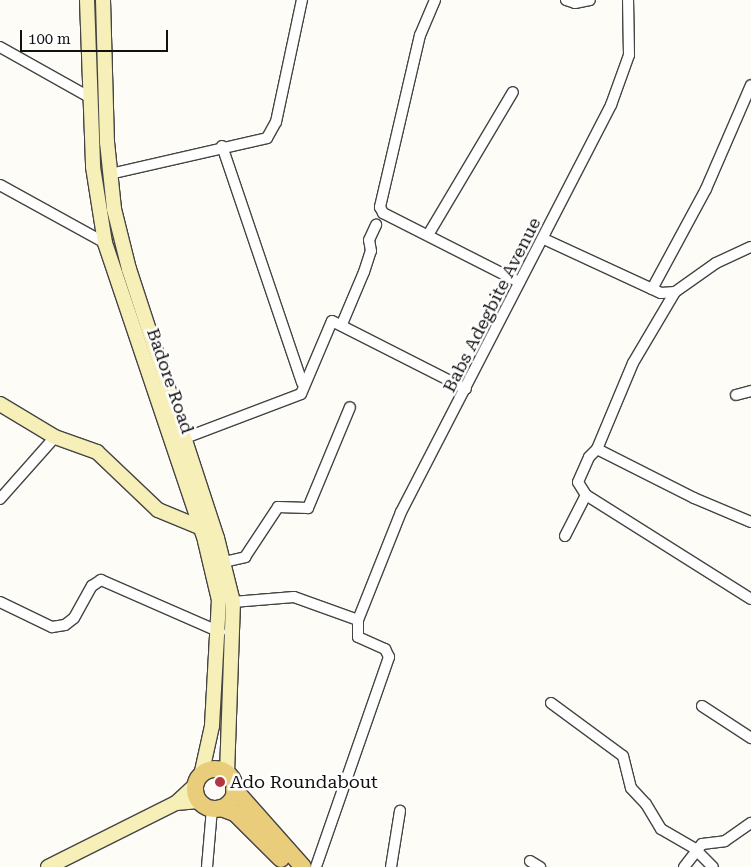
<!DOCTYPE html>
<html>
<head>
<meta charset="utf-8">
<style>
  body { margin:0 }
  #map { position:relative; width:751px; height:867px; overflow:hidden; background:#fefcf6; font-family:"Roboto Serif",serif }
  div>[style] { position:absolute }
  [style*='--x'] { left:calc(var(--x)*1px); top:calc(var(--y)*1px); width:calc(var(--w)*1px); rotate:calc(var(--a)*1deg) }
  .roads { filter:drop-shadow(1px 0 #444) drop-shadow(-1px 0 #444) drop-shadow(0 1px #444) drop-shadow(0 -1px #444) }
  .street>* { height:10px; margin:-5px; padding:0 5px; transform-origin:5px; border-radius:5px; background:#fff }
  .secondary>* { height:14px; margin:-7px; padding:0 7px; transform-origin:7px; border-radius:7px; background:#f7efb8 }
  .primary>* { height:16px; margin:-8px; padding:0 8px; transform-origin:8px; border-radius:8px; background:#eacd7a }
  .primary>.ring { margin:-8px; padding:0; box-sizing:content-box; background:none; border:16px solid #eacd7a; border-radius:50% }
  .dots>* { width:14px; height:14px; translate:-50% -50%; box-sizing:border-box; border:2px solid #fff; border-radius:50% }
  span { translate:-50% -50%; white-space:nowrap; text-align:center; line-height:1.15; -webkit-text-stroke:5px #fff; paint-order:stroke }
  .street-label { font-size:18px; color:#111 }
  .poi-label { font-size:18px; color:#111 }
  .left { translate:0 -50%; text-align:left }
  .scale { position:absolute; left:20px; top:30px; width:148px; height:22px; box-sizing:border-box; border:2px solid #111; border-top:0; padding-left:6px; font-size:15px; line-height:18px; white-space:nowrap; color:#111; -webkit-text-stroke:4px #fff; paint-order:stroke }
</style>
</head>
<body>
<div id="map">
  <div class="roads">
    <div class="street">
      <div style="--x:435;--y:0;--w:38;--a:113"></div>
      <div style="--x:420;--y:35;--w:177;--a:103.1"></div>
      <div style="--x:380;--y:207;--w:7;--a:63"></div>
      <div style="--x:383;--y:213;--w:153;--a:26.9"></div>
      <div style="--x:566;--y:0;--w:9;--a:18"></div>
      <div style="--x:575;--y:3;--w:15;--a:-11"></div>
      <div style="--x:0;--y:47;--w:104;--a:29.3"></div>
      <div style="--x:222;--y:146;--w:250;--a:71.3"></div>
      <div style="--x:110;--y:174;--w:161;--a:-12.9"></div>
      <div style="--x:267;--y:138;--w:18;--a:-61"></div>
      <div style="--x:276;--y:122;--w:125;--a:-78"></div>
      <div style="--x:0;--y:185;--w:120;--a:28.9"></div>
      <div style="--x:428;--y:235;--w:166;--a:-59.3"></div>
      <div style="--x:544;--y:239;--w:129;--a:24.8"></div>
      <div style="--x:661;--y:293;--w:14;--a:-4"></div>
      <div style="--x:675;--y:292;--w:50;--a:-35.3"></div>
      <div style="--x:716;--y:263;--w:38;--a:-25"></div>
      <div style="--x:652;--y:289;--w:114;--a:-61.6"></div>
      <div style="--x:706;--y:189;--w:113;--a:-66.6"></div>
      <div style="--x:342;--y:324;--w:56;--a:-67.1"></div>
      <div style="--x:364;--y:272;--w:22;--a:-72"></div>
      <div style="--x:371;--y:251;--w:11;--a:-100"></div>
      <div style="--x:369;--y:240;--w:17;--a:-65"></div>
      <div style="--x:736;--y:395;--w:16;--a:-15"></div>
      <div style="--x:185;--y:438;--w:124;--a:-20.8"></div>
      <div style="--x:301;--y:394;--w:79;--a:-67"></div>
      <div style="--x:332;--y:321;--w:150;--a:26.9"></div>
      <div style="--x:597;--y:449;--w:109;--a:26.8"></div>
      <div style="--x:694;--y:498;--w:62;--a:22.8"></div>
      <div style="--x:586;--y:495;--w:195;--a:32.2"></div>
      <div style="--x:0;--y:499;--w:83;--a:-48.4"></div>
      <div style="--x:565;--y:536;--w:46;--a:-62.9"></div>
      <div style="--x:586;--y:495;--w:15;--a:-122"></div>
      <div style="--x:578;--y:482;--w:27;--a:-66"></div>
      <div style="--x:589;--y:457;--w:11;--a:-45"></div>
      <div style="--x:597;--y:449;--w:93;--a:-67.3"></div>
      <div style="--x:633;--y:363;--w:82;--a:-59.4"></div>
      <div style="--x:224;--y:562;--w:22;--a:-13"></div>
      <div style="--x:245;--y:557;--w:60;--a:-56.6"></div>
      <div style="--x:278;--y:507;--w:30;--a:2"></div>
      <div style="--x:308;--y:508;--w:109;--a:-67.4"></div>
      <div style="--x:0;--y:602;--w:58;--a:25.7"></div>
      <div style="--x:52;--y:627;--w:13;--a:-9"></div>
      <div style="--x:65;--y:625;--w:11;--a:-38"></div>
      <div style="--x:74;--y:618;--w:37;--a:-61"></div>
      <div style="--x:92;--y:586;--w:11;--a:-34"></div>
      <div style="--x:101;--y:580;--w:130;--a:23.6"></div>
      <div style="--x:233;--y:602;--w:61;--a:-4.7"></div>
      <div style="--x:294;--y:597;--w:68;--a:19.8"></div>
      <div style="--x:358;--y:620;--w:17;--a:90"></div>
      <div style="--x:358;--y:637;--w:30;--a:24"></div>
      <div style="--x:385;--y:649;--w:9;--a:63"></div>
      <div style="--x:389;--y:657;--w:222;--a:109.2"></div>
      <div style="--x:358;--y:620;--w:116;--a:-68.3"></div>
      <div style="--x:401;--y:512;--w:458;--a:-62.7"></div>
      <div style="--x:611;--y:105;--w:53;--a:-70.2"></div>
      <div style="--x:629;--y:55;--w:55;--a:-91"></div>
      <div style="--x:551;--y:703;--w:89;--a:36.4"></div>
      <div style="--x:623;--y:756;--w:33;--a:76"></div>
      <div style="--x:631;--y:788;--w:22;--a:47"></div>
      <div style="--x:646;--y:804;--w:29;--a:59"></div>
      <div style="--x:661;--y:829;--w:39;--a:30"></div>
      <div style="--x:695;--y:849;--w:25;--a:45"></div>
      <div style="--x:702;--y:706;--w:59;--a:33.1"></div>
      <div style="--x:530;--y:861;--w:12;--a:31"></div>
      <div style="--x:207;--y:867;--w:58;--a:-85.1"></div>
      <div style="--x:391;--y:867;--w:57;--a:-80.9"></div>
      <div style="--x:684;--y:867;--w:29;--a:-52"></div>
      <div style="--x:702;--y:844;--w:23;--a:-7"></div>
      <div style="--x:725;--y:841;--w:32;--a:-35"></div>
    </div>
    <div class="secondary">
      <div style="--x:87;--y:0;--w:167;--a:87.9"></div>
      <div style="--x:93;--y:167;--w:77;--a:81"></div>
      <div style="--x:105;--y:243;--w:314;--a:71.4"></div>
      <div style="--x:205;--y:541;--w:61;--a:76.7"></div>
      <div style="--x:219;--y:600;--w:126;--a:93.2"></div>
      <div style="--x:212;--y:726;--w:46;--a:102.5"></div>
      <div style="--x:103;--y:0;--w:142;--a:88.4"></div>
      <div style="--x:107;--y:142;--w:67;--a:84"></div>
      <div style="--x:114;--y:209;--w:62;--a:76"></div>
      <div style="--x:129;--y:269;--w:283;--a:71.9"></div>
      <div style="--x:217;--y:538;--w:66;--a:76"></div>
      <div style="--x:233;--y:602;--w:170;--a:92"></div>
      <div style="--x:0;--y:404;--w:64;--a:31"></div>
      <div style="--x:55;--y:437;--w:45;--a:19.7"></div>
      <div style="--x:97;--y:452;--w:84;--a:43.6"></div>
      <div style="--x:158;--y:510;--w:44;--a:22.5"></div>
      <div style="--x:176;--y:803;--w:23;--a:-5"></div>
      <div style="--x:48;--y:867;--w:143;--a:-26.6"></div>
      <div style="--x:176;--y:803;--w:26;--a:-43"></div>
    </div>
    <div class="primary">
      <div class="ring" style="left:195px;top:769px;width:24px;height:24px"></div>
      <div style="--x:234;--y:789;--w:104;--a:48.5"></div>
      <div style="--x:221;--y:808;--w:15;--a:20"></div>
      <div style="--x:235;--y:813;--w:65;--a:45"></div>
    </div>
  </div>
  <div class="dots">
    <div style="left:220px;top:782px;background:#b4363f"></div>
  </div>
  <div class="street-label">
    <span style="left:492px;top:305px;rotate:-63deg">Babs Adegbite Avenue</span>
    <span style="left:170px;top:381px;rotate:71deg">Badore Road</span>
  </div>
  <div class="poi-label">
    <span class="left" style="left:230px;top:782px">Ado Roundabout</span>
  </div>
  <div class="scale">100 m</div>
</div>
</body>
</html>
